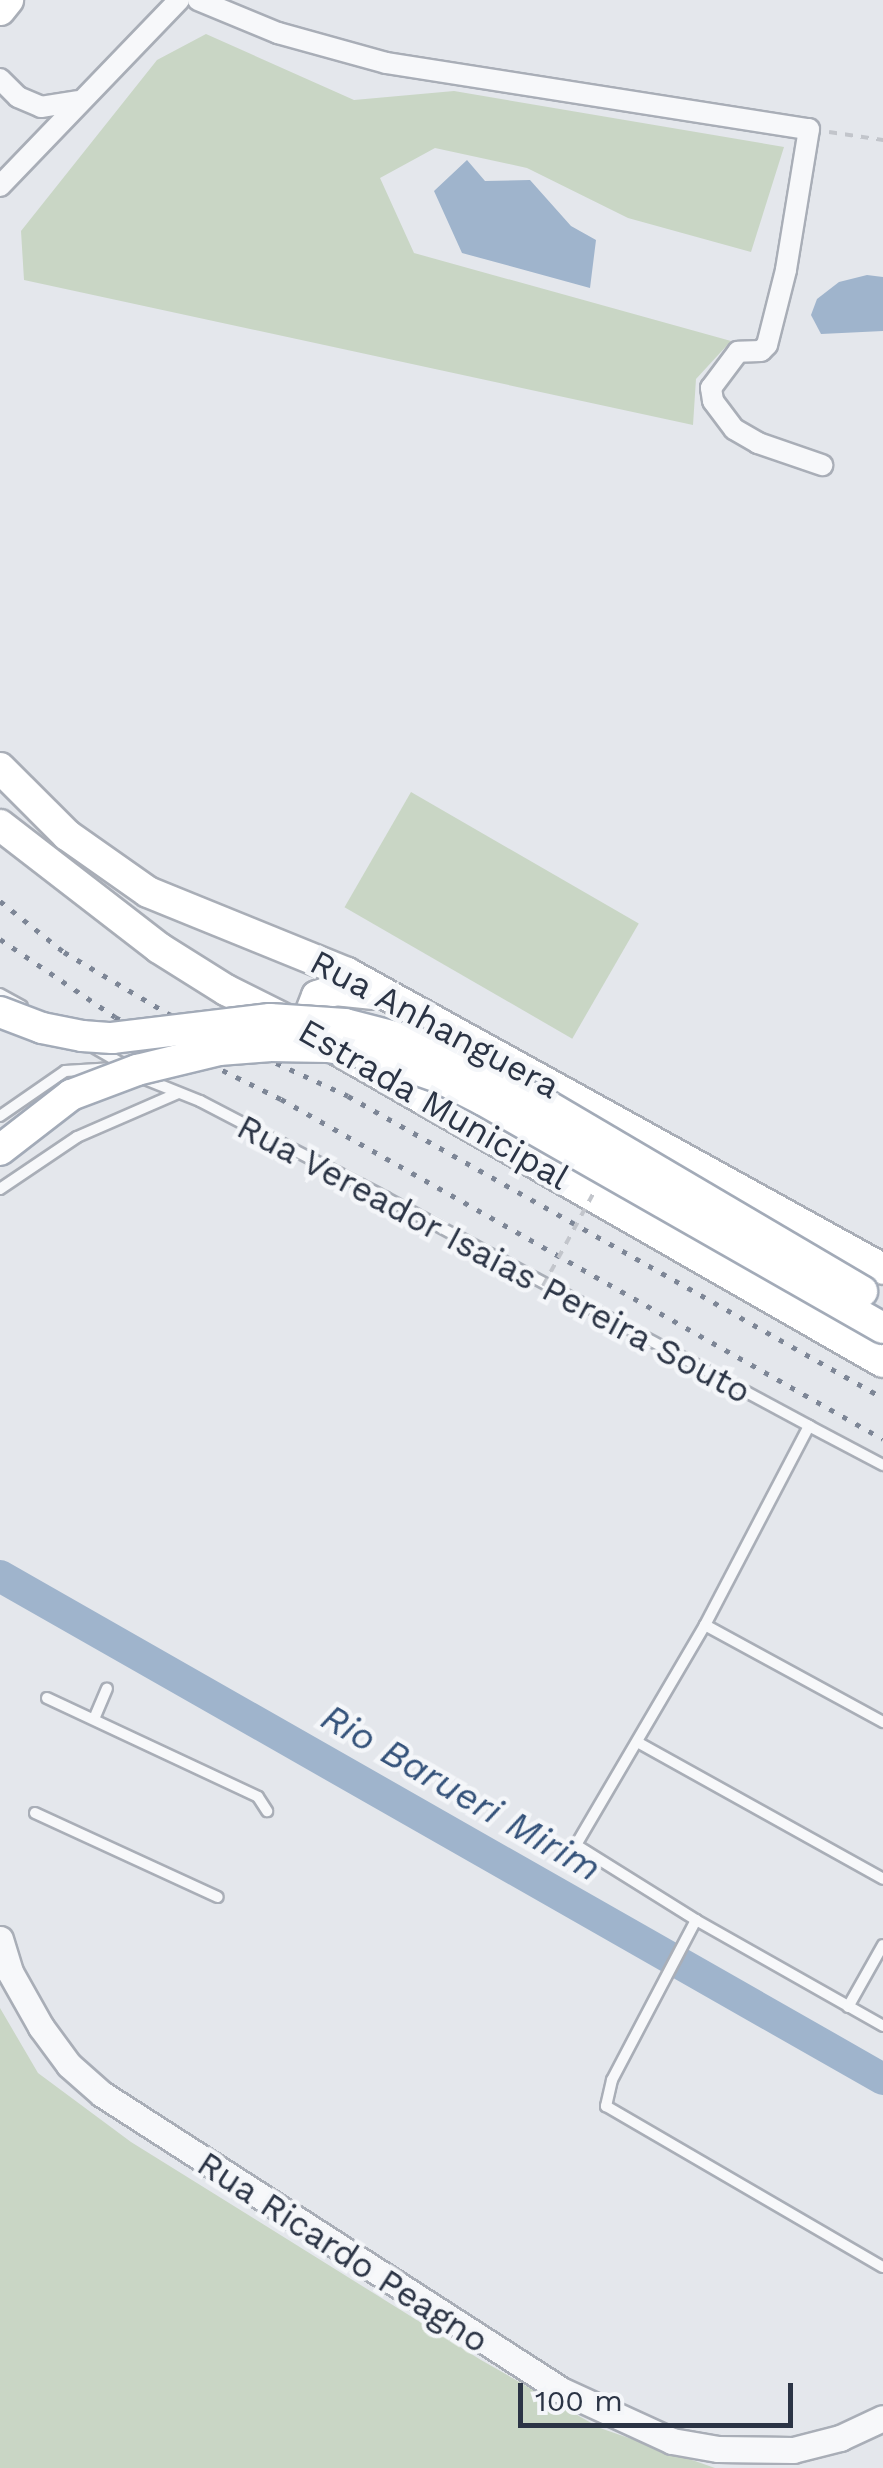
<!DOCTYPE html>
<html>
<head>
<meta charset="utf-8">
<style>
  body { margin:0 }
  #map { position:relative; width:883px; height:2468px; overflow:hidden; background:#e4e7ec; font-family:"Work Sans",sans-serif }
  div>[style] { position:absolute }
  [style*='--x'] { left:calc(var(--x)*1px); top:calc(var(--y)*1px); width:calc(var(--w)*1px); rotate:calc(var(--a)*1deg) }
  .green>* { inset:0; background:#c9d6c5; transform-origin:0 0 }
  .water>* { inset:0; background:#9fb4cc }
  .river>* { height:32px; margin:-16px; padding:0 16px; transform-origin:16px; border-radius:16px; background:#9fb4cc }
  .path>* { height:4px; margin-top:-2px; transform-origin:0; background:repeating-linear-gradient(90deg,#c2c5cb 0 8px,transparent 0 16px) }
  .roads { filter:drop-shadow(2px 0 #a9aeb7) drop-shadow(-2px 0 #a9aeb7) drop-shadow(0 2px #a9aeb7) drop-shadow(0 -2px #a9aeb7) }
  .service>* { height:10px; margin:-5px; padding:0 5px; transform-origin:5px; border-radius:5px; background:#f7f8fa }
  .minor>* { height:20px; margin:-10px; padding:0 10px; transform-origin:10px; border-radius:10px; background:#f7f8fa }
  .tertiary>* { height:25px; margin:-12.5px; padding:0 12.5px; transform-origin:12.5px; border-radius:12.5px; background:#f7f8fa }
  .primary>* { height:30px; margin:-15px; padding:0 15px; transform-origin:15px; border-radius:15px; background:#fff }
  .rail>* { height:5px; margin-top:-2.5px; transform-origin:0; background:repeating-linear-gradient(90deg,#7d8696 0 5px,transparent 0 15px) }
  .path-bridge>* { height:4px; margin-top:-2px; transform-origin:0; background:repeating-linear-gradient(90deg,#c2c5cb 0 8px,transparent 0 16px) }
  .bridges { filter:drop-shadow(2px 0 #a3abb8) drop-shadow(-2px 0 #a3abb8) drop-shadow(0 2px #a3abb8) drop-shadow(0 -2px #a3abb8) }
  .primary-bridge>* { height:30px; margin:-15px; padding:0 15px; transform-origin:15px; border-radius:15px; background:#fff }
  span { translate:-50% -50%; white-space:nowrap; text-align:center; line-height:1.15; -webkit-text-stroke:9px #f4f6f9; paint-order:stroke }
  .street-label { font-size:35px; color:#2b3445 }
  .water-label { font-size:38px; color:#34527a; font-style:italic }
  .scale { position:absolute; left:518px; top:2383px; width:275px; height:45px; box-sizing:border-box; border:5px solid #2b3445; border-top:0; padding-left:12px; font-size:30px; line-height:35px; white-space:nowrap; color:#2b3445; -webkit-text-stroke:8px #f4f6f9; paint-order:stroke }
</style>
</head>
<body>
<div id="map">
  <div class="green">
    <div style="clip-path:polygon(206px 34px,354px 100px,454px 91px,784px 147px,751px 252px,628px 218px,527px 168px,435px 148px,380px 178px,414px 253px,731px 341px,696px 379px,693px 425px,24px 280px,21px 231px,157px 60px)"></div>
    <div style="left:411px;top:792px;width:263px;height:133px;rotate:30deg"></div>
    <div style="clip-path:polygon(0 2008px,38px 2073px,131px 2142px,481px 2360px,600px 2428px,715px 2468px,0 2468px)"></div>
  </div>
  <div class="water">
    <div style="clip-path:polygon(467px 160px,485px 181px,530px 180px,571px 226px,596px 240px,590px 288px,462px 253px,434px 191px)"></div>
    <div style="clip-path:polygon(867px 275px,883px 277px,883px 331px,821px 334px,811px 315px,817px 299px,839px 282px)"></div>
  </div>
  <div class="river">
    <div style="--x:0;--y:1576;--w:1016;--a:29.67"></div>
  </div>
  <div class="path">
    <div style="--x:829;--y:132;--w:55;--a:8.4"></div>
  </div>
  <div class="roads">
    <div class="service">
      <div style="--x:0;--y:994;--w:25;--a:29"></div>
      <div style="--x:93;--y:1047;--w:38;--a:30"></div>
      <div style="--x:140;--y:1077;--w:65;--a:21.8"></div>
      <div style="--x:200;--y:1101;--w:210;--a:27.5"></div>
      <div style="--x:386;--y:1198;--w:481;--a:28.3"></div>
      <div style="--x:0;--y:1116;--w:79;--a:-34.7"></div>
      <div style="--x:65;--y:1071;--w:49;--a:-3.5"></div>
      <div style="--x:0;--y:1189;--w:93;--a:-34"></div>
      <div style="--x:77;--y:1137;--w:110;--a:-23.5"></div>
      <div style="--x:883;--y:1465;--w:84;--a:-152.2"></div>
      <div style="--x:809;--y:1426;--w:225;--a:117.6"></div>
      <div style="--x:705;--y:1625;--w:255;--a:120.4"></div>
      <div style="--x:576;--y:1845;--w:142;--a:32"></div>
      <div style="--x:696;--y:1920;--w:215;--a:29.5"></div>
      <div style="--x:705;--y:1625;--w:203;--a:28.6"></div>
      <div style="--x:47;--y:1698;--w:233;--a:25.1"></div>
      <div style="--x:258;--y:1797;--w:17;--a:57"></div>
      <div style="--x:94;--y:1719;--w:33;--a:-67"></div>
      <div style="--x:639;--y:1743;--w:279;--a:29.1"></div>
      <div style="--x:35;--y:1813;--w:201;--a:24.7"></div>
      <div style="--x:696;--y:1920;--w:181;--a:117.7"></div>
      <div style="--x:612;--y:2080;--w:27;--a:103"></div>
      <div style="--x:606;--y:2106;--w:320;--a:30.2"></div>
      <div style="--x:848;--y:2007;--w:71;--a:-60.6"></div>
    </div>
    <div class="minor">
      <div style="--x:198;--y:0;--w:87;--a:22.4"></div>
      <div style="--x:278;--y:33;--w:112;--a:15.5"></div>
      <div style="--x:386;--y:63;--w:428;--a:8.9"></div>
      <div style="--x:809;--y:129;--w:143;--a:99.3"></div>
      <div style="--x:786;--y:270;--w:77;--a:104.2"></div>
      <div style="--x:767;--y:345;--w:8;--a:135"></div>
      <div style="--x:761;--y:351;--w:23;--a:178"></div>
      <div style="--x:738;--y:352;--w:45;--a:126.9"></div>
      <div style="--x:711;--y:388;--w:13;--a:81"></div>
      <div style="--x:713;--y:401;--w:35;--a:53"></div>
      <div style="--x:734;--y:429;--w:28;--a:30"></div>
      <div style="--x:758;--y:443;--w:68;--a:19"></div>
      <div style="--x:0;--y:79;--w:25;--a:45"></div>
      <div style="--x:18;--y:97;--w:25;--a:23"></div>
      <div style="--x:41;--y:107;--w:37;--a:-9"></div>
      <div style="--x:0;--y:186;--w:258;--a:-46.1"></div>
    </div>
    <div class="tertiary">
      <div style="--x:0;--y:1939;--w:34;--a:73"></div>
      <div style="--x:10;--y:1972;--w:63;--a:60.6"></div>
      <div style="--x:41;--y:2027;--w:47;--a:53.6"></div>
      <div style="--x:69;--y:2065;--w:44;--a:41.3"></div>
      <div style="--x:102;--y:2094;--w:546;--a:32.82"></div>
      <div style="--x:561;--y:2390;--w:122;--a:24.7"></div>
      <div style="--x:672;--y:2441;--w:47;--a:9.9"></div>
      <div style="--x:718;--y:2449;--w:75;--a:0.8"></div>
      <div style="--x:793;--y:2450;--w:49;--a:-14.3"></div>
      <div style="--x:840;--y:2438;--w:47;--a:-24.9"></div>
    </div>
    <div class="primary">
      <div style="--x:0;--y:10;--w:13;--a:-51"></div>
      <div style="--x:0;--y:768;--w:95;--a:45"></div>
      <div style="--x:67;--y:835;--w:99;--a:35.1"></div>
      <div style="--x:148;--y:892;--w:215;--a:22.1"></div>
      <div style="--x:347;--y:973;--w:612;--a:28.91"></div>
      <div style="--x:0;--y:825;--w:201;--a:37.7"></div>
      <div style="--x:159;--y:948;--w:79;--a:32.1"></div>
      <div style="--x:226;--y:990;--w:76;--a:26.6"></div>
      <div style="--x:318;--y:1038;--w:25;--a:-108"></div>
      <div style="--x:310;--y:1014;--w:19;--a:-69"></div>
      <div style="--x:317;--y:996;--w:19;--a:-18"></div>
      <div style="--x:335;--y:990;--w:39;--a:6"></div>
      <div style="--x:338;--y:1050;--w:628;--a:29.79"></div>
    </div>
  </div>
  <div class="rail">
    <div style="--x:0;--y:901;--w:82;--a:38.6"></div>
    <div style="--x:64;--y:952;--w:120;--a:30.6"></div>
    <div style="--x:167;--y:1013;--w:199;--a:24.6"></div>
    <div style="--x:348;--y:1096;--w:614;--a:29.44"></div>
    <div style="--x:0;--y:939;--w:139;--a:34.1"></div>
    <div style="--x:115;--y:1017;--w:185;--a:26.3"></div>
    <div style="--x:281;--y:1099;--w:691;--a:29.46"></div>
  </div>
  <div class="path-bridge">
    <div style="--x:543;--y:1286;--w:105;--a:-61.5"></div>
  </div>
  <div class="bridges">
    <div class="primary-bridge">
      <div style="--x:0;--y:1012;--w:45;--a:20.9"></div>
      <div style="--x:42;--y:1028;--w:41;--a:11.3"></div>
      <div style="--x:82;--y:1036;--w:30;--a:4"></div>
      <div style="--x:112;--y:1038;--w:159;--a:-6.9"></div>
      <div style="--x:270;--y:1019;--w:75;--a:3.8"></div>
      <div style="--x:345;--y:1024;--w:72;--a:14.4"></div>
      <div style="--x:415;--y:1042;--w:145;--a:25.7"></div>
      <div style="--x:546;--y:1105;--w:367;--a:30.5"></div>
      <div style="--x:0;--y:1150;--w:90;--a:-37.8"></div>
      <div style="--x:71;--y:1095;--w:71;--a:-20.7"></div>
      <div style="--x:137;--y:1070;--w:84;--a:-13.7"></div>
      <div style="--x:219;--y:1050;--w:52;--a:-4.4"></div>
      <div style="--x:271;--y:1046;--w:57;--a:1"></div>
      <div style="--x:328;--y:1047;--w:48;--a:9.7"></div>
      <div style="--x:375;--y:1055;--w:67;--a:19.2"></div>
      <div style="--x:438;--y:1077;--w:51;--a:27.1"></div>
      <div style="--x:483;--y:1100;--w:460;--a:29.7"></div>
    </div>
  </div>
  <div class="street-label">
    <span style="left:435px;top:1024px;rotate:28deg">Rua Anhanguera</span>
    <span style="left:434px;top:1104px;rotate:30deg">Estrada Municipal</span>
    <span style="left:494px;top:1259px;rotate:28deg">Rua Vereador Isaias Pereira Souto</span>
    <span style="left:343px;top:2252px;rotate:33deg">Rua Ricardo Peagno</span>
  </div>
  <div class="water-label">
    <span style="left:461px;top:1793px;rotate:30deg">Rio Barueri Mirim</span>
  </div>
  <div class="scale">100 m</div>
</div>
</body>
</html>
